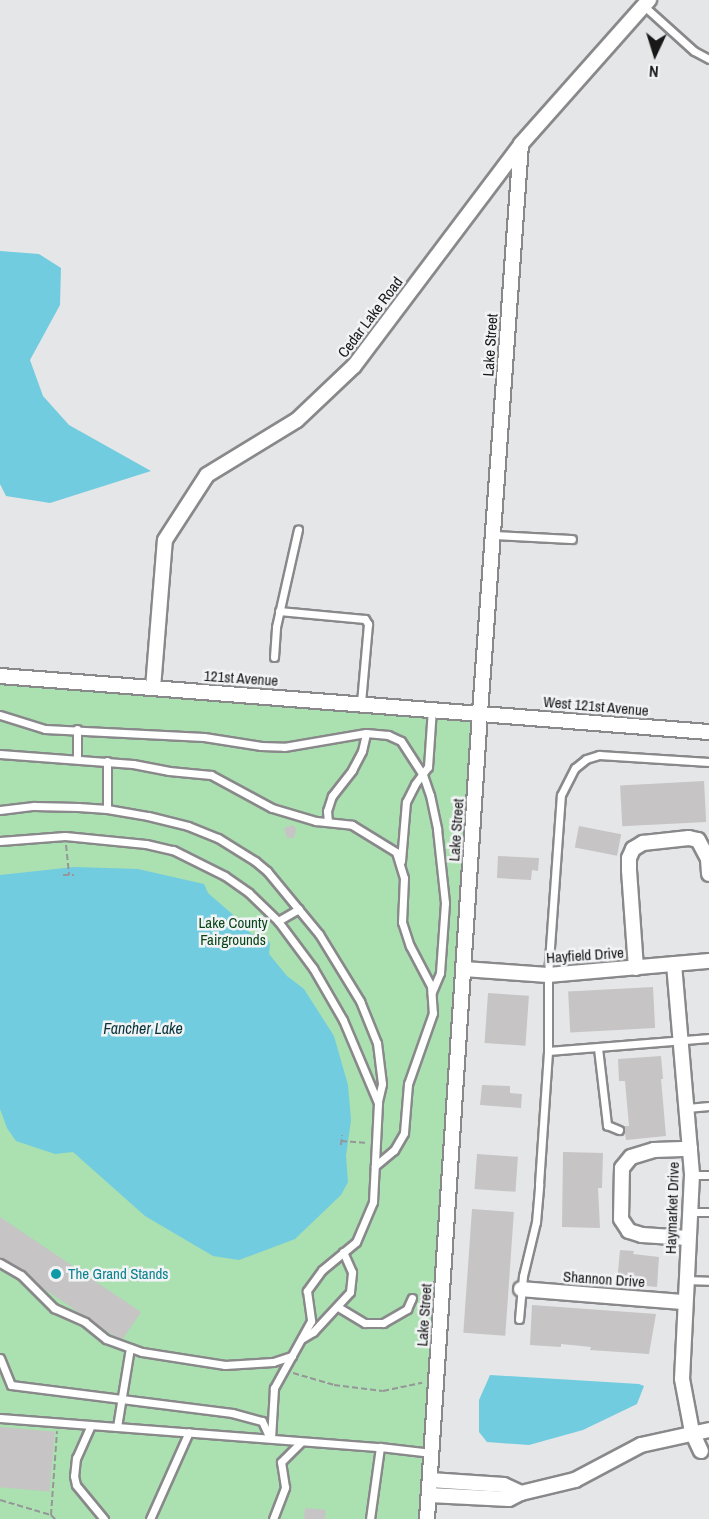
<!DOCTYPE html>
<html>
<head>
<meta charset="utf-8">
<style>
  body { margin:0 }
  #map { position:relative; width:709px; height:1519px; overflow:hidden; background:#e5e6e8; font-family:"Archivo Narrow",sans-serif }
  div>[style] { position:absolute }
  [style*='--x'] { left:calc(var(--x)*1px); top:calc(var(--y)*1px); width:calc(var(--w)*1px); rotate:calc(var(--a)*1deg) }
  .green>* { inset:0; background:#abe0b0 }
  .water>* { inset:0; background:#72ccdf }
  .building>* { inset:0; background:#c6c4c5; transform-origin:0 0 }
  .path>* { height:2px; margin-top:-1px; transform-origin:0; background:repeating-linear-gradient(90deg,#959697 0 6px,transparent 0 9px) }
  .roads { filter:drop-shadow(2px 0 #89898b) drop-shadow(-2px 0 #89898b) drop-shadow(0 2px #89898b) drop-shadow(0 -2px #89898b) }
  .service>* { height:7px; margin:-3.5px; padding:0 3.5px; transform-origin:3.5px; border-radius:3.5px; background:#fff }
  .minor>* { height:14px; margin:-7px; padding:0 7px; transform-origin:7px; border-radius:7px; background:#fff }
  .dots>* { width:16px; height:16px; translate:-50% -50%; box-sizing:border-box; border:3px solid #f2f3f5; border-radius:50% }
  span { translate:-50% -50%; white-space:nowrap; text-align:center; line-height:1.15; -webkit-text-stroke:5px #f2f3f5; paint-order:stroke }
  .street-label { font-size:15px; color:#181818 }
  .park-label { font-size:15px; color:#084619 }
  .culture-label { font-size:15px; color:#0d838f }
  .left { translate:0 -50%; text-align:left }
  .water-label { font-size:16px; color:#07343c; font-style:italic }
  .north { position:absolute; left:625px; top:24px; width:60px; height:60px; -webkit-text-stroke:4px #f2f3f5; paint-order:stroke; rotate:184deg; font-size:16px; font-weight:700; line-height:24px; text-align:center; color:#181818 }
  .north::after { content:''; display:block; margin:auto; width:21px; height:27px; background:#181818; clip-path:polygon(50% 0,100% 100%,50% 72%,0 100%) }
</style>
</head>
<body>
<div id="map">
  <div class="green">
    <div style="clip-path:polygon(0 673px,480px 713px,425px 1519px,0 1519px)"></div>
  </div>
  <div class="water">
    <div style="clip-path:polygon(0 251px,39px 254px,61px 268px,60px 305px,30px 360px,43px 396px,69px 425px,151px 471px,50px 503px,6px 496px,0 484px)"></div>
    <div style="clip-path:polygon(74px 867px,138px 869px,204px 884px,208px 893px,238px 919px,248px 931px,257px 938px,266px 936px,270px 944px,269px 954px,287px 976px,304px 989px,334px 1036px,348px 1085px,351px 1120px,346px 1156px,348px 1182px,341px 1195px,295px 1239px,239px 1260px,213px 1256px,145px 1216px,73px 1152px,55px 1154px,16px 1141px,7px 1128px,0 1109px,0 875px)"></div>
    <div style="clip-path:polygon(490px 1375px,639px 1384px,644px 1386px,637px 1404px,583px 1430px,529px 1445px,487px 1442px,479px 1432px,479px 1400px)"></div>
  </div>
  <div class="building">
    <div style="left:704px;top:781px;width:41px;height:84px;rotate:87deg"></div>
    <div style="clip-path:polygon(293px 825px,296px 829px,294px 838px,287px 838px,284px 828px)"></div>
    <div style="left:579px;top:826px;width:43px;height:22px;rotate:11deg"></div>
    <div style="clip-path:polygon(498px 856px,539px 858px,538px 871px,532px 870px,531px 880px,497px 878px)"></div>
    <div style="left:653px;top:987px;width:41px;height:85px;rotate:87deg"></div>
    <div style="left:488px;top:993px;width:41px;height:50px;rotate:4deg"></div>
    <div style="clip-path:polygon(661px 1056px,663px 1079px,661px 1079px,666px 1136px,626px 1140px,624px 1126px,629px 1126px,625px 1081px,619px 1081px,618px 1059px)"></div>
    <div style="clip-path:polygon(482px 1085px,510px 1086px,510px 1093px,522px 1094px,521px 1108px,480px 1105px)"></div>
    <div style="clip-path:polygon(563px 1152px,603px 1153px,602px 1188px,598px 1188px,600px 1228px,562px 1227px)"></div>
    <div style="left:477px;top:1154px;width:41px;height:35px;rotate:4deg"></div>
    <div style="left:472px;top:1209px;width:42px;height:124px;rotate:4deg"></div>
    <div style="left:0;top:1217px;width:170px;height:35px;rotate:34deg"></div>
    <div style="clip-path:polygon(620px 1250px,634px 1251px,633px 1254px,659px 1257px,657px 1287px,617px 1283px)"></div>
    <div style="clip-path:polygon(532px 1305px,656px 1314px,649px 1354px,590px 1350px,591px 1347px,561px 1344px,561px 1347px,530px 1345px)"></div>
    <div style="left:0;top:1427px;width:55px;height:60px;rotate:5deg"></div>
    <div style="clip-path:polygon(305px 1508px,326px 1510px,325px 1519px,304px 1519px)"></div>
  </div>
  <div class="path">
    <div style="--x:66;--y:845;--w:30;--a:84"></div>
    <div style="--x:63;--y:875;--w:11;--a:0"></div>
    <div style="--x:341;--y:1141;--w:27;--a:4"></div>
    <div style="--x:341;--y:1145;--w:10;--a:-84"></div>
    <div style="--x:293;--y:1373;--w:43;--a:16.3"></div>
    <div style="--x:334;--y:1385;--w:49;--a:7"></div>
    <div style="--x:383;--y:1391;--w:40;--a:-12"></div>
    <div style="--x:0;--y:1500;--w:53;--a:16.4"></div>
    <div style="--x:51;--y:1515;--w:6;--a:45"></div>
    <div style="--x:51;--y:1515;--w:84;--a:-85.9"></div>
  </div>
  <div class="roads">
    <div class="service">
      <div style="--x:644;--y:6;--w:67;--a:42"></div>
      <div style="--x:694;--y:51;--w:17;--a:28"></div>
      <div style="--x:493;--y:535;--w:79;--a:2.9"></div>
      <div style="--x:279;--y:611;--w:86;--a:5.3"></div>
      <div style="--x:365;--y:619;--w:6;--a:59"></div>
      <div style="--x:368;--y:624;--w:79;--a:95.1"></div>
      <div style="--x:274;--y:657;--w:30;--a:-86"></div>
      <div style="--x:276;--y:627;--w:100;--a:-77.3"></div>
      <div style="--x:0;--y:715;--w:47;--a:17.3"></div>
      <div style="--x:45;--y:729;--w:159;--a:2.9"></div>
      <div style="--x:204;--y:737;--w:58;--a:9"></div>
      <div style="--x:261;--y:746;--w:23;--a:2"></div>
      <div style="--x:284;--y:747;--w:83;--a:-9.7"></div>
      <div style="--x:366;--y:733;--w:22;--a:5"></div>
      <div style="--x:388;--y:735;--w:14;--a:25"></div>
      <div style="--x:401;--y:741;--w:40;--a:57.1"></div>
      <div style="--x:423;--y:775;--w:21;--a:71"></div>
      <div style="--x:430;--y:795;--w:35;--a:78"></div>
      <div style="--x:437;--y:829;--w:74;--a:83.8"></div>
      <div style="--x:445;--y:903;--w:70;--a:94.1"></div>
      <div style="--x:440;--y:973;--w:21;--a:113"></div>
      <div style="--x:0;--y:754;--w:133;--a:4.3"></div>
      <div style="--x:133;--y:764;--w:37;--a:11"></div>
      <div style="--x:169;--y:771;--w:42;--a:5.4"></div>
      <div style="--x:211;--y:775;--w:69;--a:28.4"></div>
      <div style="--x:272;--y:808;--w:46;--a:16.5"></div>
      <div style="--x:316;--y:821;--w:36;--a:6"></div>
      <div style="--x:352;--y:825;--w:52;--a:31.5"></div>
      <div style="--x:396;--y:852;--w:27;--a:73"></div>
      <div style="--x:404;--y:878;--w:44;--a:92.6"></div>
      <div style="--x:402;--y:922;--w:25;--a:72"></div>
      <div style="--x:410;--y:946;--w:45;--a:62.3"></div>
      <div style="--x:431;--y:986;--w:27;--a:86"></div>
      <div style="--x:433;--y:1013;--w:75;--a:109.4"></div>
      <div style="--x:408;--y:1084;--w:49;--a:94.7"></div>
      <div style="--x:404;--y:1133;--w:20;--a:120"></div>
      <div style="--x:394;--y:1150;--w:25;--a:140"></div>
      <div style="--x:77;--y:759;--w:30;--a:-90"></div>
      <div style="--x:107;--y:809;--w:48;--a:-90"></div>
      <div style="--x:0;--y:810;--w:34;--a:-7"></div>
      <div style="--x:34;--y:806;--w:44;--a:1.3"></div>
      <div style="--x:78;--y:807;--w:29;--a:4"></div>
      <div style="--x:107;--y:809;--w:42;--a:9.7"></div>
      <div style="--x:148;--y:816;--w:41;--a:14"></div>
      <div style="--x:188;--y:826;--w:32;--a:22"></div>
      <div style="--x:218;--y:838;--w:44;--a:31.9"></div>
      <div style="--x:255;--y:861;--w:16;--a:40"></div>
      <div style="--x:267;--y:871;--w:82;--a:50.5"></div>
      <div style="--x:319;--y:934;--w:79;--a:58.5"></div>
      <div style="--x:360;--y:1001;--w:45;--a:68"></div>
      <div style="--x:377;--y:1043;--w:41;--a:83"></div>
      <div style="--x:382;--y:1084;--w:17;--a:103"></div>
      <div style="--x:328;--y:822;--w:11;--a:-95"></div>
      <div style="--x:327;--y:811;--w:16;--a:-72"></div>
      <div style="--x:332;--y:796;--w:33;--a:-52"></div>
      <div style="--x:352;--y:770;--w:21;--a:-62"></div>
      <div style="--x:362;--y:751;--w:18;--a:-77"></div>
      <div style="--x:0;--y:841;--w:65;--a:-4.4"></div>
      <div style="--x:65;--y:836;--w:81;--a:5.6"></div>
      <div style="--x:146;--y:844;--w:28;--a:13"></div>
      <div style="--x:173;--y:850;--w:58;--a:26.6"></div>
      <div style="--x:225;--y:876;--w:29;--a:35"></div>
      <div style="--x:249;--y:893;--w:40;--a:44"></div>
      <div style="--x:278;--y:921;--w:59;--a:53.3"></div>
      <div style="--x:313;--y:968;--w:60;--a:60"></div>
      <div style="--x:343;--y:1020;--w:90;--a:67.1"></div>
      <div style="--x:378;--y:1103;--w:99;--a:92.9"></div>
      <div style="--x:373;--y:1202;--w:43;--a:113"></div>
      <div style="--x:356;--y:1242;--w:44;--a:140.5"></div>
      <div style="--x:322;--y:1270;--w:26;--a:126"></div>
      <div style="--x:307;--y:1291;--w:30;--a:82"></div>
      <div style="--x:311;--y:1321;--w:77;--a:118.9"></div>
      <div style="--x:274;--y:1388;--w:50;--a:93.4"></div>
      <div style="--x:401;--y:861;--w:59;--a:-85.2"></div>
      <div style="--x:406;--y:802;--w:20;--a:-63"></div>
      <div style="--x:415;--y:784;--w:21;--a:-53"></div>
      <div style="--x:428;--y:767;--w:58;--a:-86.1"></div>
      <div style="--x:278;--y:921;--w:24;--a:-30"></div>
      <div style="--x:598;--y:1048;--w:78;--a:83.3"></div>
      <div style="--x:607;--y:1125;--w:13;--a:23"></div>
      <div style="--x:548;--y:1051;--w:162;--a:-4.6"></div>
      <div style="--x:687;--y:1108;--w:22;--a:-5"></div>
      <div style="--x:692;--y:1175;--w:17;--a:0"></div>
      <div style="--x:689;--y:1212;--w:20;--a:0"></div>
      <div style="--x:0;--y:1263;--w:24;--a:30"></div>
      <div style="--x:21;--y:1275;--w:47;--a:45"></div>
      <div style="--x:54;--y:1308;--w:34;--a:24"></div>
      <div style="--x:85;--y:1322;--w:27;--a:39"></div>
      <div style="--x:106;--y:1339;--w:38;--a:20"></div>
      <div style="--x:142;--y:1352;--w:84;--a:8.9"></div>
      <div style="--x:225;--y:1365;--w:48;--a:-3.6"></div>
      <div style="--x:273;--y:1362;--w:20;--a:-18"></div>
      <div style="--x:685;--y:1280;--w:24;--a:2"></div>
      <div style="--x:338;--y:1307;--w:31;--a:31"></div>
      <div style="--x:365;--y:1323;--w:18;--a:0"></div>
      <div style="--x:383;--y:1323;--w:28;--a:-30"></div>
      <div style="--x:407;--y:1309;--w:12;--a:-66"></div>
      <div style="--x:519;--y:1319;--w:43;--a:-84.7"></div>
      <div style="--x:523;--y:1276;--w:56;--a:-76.5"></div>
      <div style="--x:536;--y:1222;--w:38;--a:-85"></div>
      <div style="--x:539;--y:1184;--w:133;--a:-86.1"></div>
      <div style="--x:548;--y:1051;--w:76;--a:-90"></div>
      <div style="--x:548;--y:975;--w:180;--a:-85.9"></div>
      <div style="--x:561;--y:795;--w:30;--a:-63"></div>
      <div style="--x:575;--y:768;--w:14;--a:-39"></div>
      <div style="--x:586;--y:759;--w:14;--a:-17"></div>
      <div style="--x:599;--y:755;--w:110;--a:3.6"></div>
      <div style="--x:303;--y:1338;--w:12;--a:-31"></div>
      <div style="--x:313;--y:1332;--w:54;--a:-47.2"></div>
      <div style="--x:350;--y:1292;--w:20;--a:-84"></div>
      <div style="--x:352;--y:1272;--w:22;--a:-114"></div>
      <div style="--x:0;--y:1358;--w:29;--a:68"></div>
      <div style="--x:11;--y:1385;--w:223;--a:7.2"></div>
      <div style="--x:232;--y:1413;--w:31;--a:15"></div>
      <div style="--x:262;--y:1421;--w:17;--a:65"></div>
      <div style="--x:0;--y:1418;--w:381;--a:4.4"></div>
      <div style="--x:380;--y:1447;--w:52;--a:6.6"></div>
      <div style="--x:91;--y:1425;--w:36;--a:114"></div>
      <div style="--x:76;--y:1458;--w:18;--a:96"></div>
      <div style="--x:74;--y:1476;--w:9;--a:77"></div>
      <div style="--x:76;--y:1485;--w:44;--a:50.5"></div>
      <div style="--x:117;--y:1427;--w:80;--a:-80.7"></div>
      <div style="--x:150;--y:1519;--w:95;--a:-65.9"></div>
      <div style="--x:273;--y:1519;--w:34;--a:-69"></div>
      <div style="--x:285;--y:1487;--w:25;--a:-99"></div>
      <div style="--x:281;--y:1462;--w:28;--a:-45"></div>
      <div style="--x:370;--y:1519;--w:73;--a:-82.1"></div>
    </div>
    <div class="minor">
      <div style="--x:0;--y:676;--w:711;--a:4.52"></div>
      <div style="--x:153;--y:688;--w:148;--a:-85.4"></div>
      <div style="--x:165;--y:540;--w:77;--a:-57.1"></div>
      <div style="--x:207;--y:475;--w:105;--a:-31.4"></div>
      <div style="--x:297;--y:420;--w:79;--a:-43.5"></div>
      <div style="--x:354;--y:366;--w:278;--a:-53"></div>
      <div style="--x:521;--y:144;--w:193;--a:-48.4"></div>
      <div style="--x:674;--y:964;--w:212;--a:85.1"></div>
      <div style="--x:692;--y:1175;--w:204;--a:92.8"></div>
      <div style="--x:682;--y:1379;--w:54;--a:79.3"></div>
      <div style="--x:692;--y:1432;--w:21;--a:65"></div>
      <div style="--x:636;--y:968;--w:98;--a:-94.1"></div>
      <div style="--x:629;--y:870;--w:12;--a:-90"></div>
      <div style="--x:629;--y:858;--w:10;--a:-66"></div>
      <div style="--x:633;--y:849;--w:12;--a:-31"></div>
      <div style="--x:643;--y:843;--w:46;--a:-6.2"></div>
      <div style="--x:689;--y:838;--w:9;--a:13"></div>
      <div style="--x:698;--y:840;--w:21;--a:62"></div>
      <div style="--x:708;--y:859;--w:15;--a:86"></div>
      <div style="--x:464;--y:969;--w:84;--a:4.1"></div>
      <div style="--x:548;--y:975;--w:162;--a:-5"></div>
      <div style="--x:688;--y:1238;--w:46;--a:-176.3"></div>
      <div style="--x:642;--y:1235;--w:14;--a:-163"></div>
      <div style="--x:629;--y:1231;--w:14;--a:-124"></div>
      <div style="--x:621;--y:1219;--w:51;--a:-88.9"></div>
      <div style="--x:622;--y:1168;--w:14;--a:-51"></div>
      <div style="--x:631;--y:1157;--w:24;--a:-17"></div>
      <div style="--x:654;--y:1150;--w:36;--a:-2"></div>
      <div style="--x:521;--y:1289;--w:164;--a:4.6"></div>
      <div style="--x:430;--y:1480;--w:74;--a:3.9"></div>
      <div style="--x:504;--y:1485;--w:19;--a:25"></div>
      <div style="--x:429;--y:1495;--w:80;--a:2.9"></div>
      <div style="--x:509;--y:1499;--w:13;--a:-27"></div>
      <div style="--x:521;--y:1493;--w:56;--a:-13.5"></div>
      <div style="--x:575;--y:1480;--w:75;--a:-27.9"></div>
      <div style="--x:641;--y:1445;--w:70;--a:-12.4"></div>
      <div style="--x:427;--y:1519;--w:808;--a:-86.24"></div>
      <div style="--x:480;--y:713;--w:570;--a:-85.88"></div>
    </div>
  </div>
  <div class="dots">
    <div style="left:56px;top:1274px;background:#0f9aa8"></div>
  </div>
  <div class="street-label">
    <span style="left:370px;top:317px;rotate:-53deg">Cedar Lake Road</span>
    <span style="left:490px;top:345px;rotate:-86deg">Lake Street</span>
    <span style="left:241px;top:678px;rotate:4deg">121st Avenue</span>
    <span style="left:596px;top:706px;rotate:5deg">West 121st Avenue</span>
    <span style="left:456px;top:830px;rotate:-86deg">Lake Street</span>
    <span style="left:585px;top:955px;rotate:-4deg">Hayfield Drive</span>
    <span style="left:672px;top:1208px;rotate:-88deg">Haymarket Drive</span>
    <span style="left:604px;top:1279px;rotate:4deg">Shannon Drive</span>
    <span style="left:424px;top:1315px;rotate:-86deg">Lake Street</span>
  </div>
  <div class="park-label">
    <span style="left:233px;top:931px">Lake County<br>Fairgrounds</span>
  </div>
  <div class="culture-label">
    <span class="left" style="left:68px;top:1274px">The Grand Stands</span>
  </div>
  <div class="water-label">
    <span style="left:143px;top:1028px">Fancher Lake</span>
  </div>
  <div class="north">N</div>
</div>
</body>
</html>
